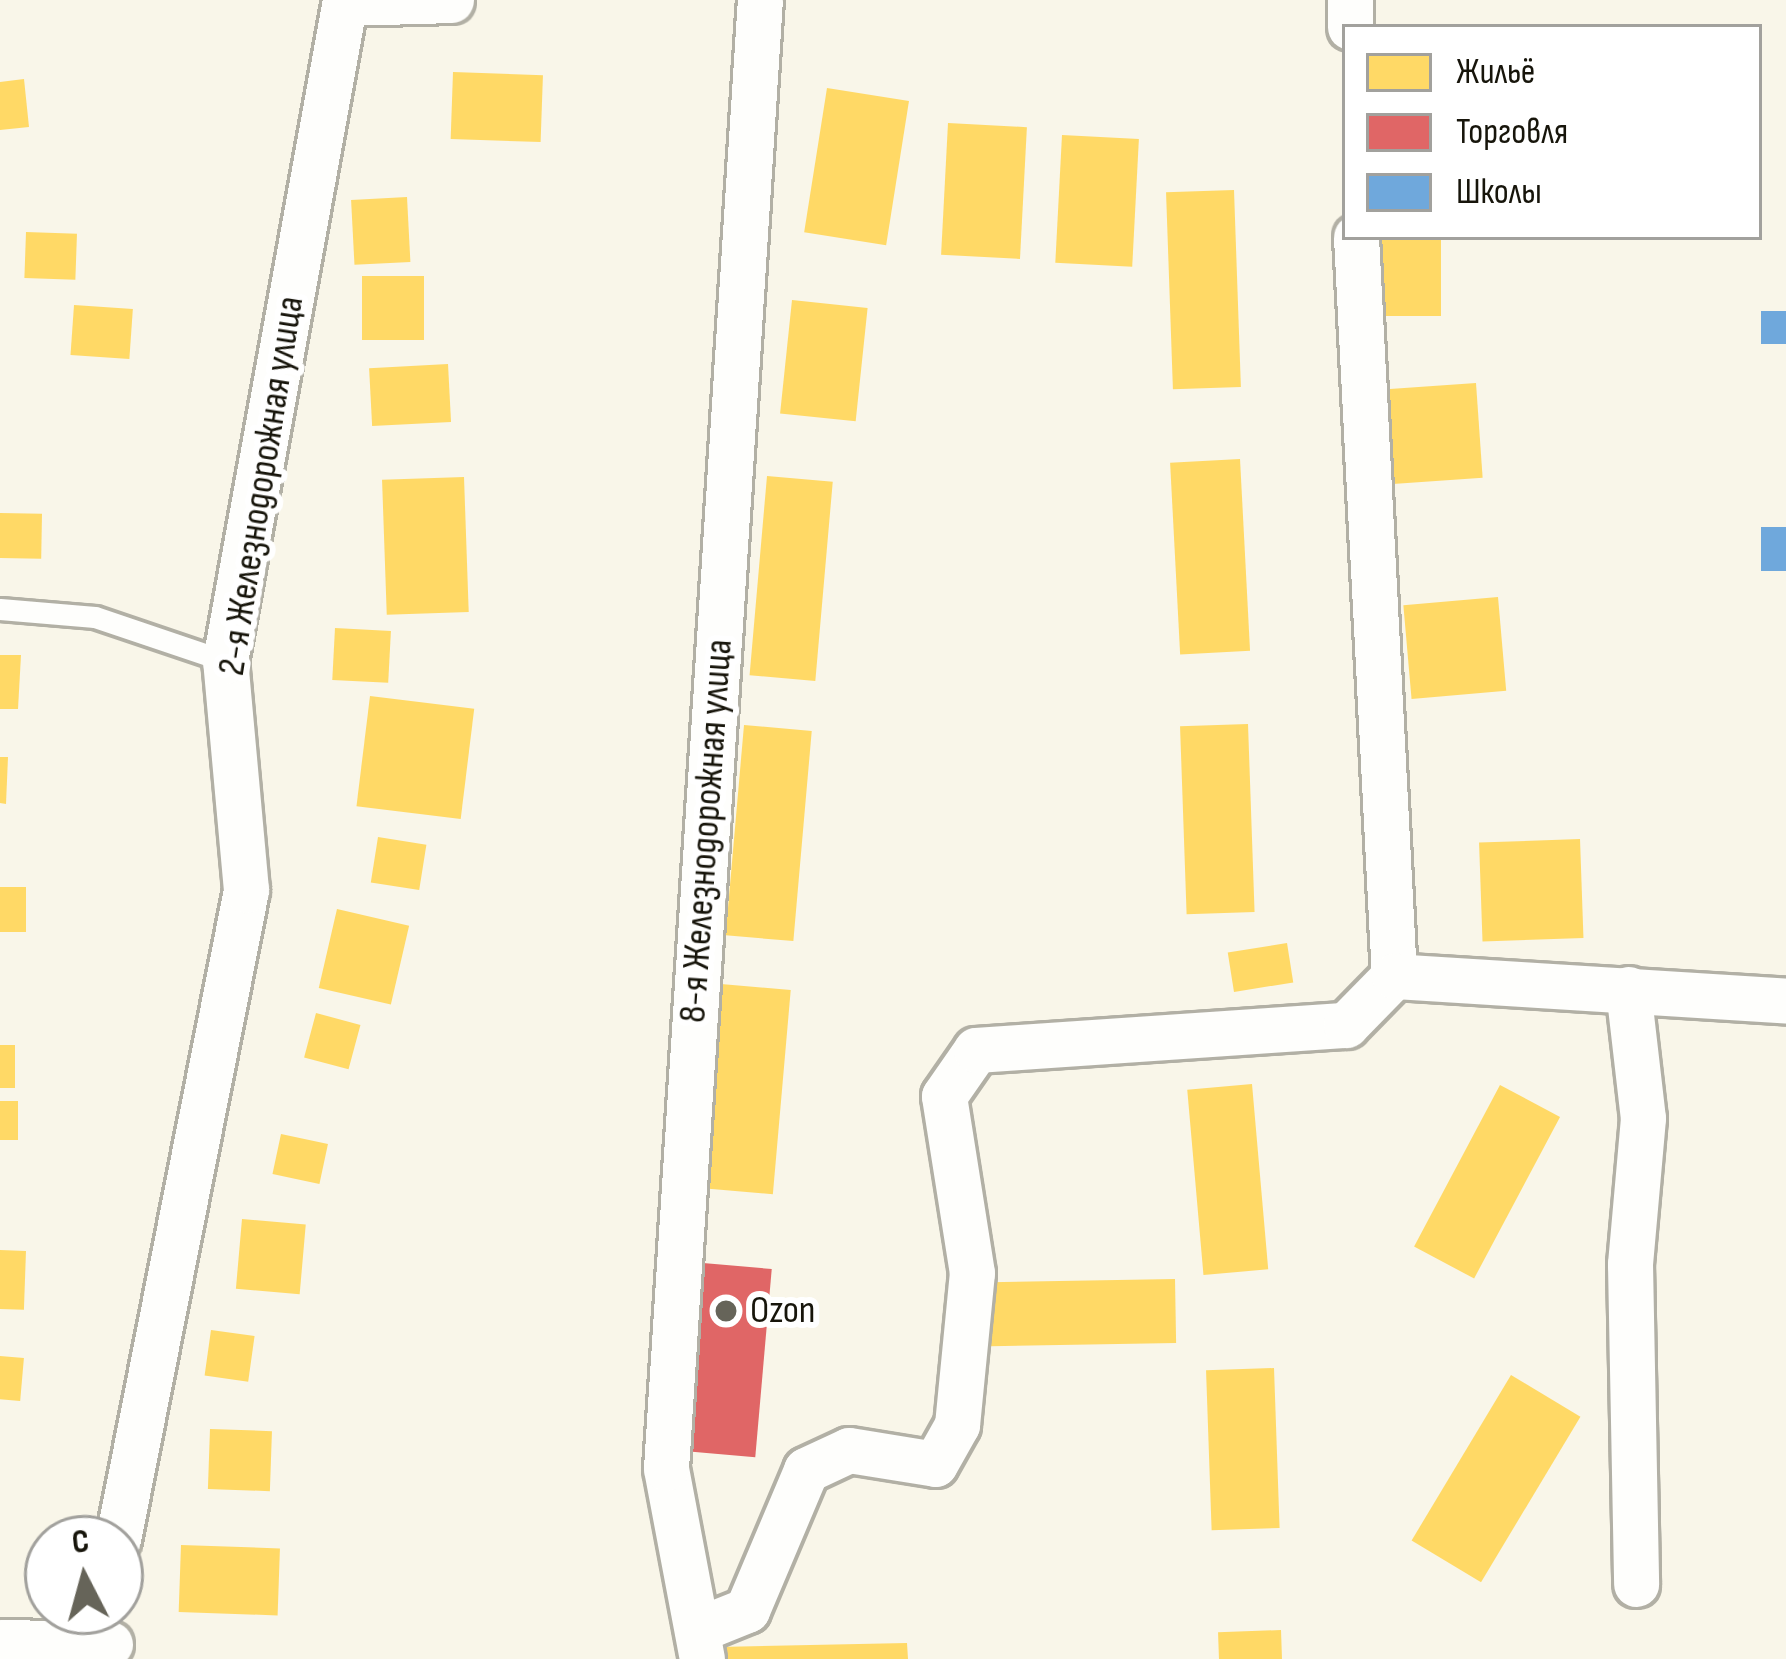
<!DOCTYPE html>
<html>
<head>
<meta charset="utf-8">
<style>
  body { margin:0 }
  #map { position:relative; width:1786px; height:1659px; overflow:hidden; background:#f9f6e9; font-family:"Sofia Sans Condensed",sans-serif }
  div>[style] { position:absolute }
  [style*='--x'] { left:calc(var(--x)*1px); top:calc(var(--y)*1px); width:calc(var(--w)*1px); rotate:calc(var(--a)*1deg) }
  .homes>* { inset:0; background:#ffd966; transform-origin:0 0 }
  .shops>* { inset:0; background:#e06666; transform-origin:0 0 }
  .schools>* { inset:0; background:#6fa8dc; transform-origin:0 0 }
  .roads { filter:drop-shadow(3px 0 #b2b0a5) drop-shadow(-3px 0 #b2b0a5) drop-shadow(0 3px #b2b0a5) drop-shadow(0 -3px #b2b0a5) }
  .lane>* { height:21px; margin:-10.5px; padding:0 10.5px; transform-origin:10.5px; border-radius:10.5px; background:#fefefc }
  .street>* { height:45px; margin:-22.5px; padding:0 22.5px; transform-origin:22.5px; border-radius:22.5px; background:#fefefc }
  .dots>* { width:33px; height:33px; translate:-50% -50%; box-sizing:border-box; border:6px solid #fff; border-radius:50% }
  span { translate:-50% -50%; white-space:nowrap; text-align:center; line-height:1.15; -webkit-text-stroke:12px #fff; paint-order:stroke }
  .street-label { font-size:39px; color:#17150b }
  .poi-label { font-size:39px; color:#17150b }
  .left { translate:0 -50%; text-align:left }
  .legend { position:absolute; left:1342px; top:24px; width:420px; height:216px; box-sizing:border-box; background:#fff; border:3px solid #a2a19d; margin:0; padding:15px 21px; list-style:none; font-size:36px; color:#17150b }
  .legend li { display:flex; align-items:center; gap:24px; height:60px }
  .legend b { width:60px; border:3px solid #a2a19d }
  .north { position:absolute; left:24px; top:1515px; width:120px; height:120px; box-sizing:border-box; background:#fff; border:3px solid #a2a19d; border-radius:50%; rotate:354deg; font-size:33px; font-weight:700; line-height:48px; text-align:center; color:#17150b }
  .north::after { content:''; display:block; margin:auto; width:42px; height:54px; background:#666459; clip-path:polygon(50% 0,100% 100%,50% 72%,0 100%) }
</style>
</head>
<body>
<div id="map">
  <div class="homes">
    <div style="left:453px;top:72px;width:90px;height:67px;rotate:2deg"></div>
    <div style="clip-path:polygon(24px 79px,29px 127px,0 130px,0 82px)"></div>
    <div style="left:827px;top:88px;width:83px;height:146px;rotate:9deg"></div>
    <div style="left:948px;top:123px;width:79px;height:132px;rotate:3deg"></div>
    <div style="left:1062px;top:135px;width:77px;height:128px;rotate:3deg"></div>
    <div style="left:1234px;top:190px;width:197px;height:68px;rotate:88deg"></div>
    <div style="left:407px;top:197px;width:65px;height:56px;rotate:87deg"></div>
    <div style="left:26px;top:232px;width:51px;height:46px;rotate:2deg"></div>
    <div style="left:1368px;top:237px;width:73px;height:79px"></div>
    <div style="left:362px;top:276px;width:62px;height:64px"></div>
    <div style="left:792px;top:300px;width:76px;height:114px;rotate:6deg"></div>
    <div style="left:74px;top:305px;width:59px;height:50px;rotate:4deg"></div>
    <div style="left:448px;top:364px;width:58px;height:79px;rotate:87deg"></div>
    <div style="left:1476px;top:383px;width:95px;height:90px;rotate:86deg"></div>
    <div style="left:1240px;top:459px;width:192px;height:70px;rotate:87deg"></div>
    <div style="left:767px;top:476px;width:66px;height:200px;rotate:5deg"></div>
    <div style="left:464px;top:477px;width:135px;height:82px;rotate:88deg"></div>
    <div style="left:0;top:513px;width:42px;height:45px;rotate:1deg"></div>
    <div style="left:1498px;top:597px;width:94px;height:95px;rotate:85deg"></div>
    <div style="left:335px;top:628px;width:56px;height:52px;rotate:3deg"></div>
    <div style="clip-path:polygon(0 655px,21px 655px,18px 709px,0 709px)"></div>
    <div style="left:370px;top:696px;width:105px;height:111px;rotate:7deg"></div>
    <div style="left:1248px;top:724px;width:188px;height:68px;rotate:88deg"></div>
    <div style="left:744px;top:725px;width:68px;height:211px;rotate:5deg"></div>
    <div style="clip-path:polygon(0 757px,8px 757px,6px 804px,0 803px)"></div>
    <div style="left:378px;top:837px;width:49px;height:46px;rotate:9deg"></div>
    <div style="left:1580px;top:839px;width:99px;height:101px;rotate:88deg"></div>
    <div style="left:0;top:887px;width:26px;height:45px"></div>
    <div style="left:337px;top:909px;width:74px;height:81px;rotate:13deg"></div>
    <div style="left:1287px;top:943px;width:40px;height:60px;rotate:81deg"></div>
    <div style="left:721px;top:984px;width:70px;height:205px;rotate:5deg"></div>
    <div style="left:316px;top:1013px;width:46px;height:46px;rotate:15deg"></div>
    <div style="left:0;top:1045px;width:15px;height:43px"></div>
    <div style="left:1252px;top:1084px;width:186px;height:65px;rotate:85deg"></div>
    <div style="left:1500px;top:1085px;width:68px;height:183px;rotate:28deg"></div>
    <div style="left:0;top:1101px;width:18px;height:39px"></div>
    <div style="left:281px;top:1134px;width:48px;height:41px;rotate:12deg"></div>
    <div style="left:242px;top:1219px;width:64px;height:70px;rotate:5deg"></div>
    <div style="left:0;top:1250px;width:26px;height:59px;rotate:2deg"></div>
    <div style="left:1175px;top:1279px;width:64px;height:186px;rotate:89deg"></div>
    <div style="left:211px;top:1330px;width:44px;height:46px;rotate:8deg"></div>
    <div style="left:0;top:1356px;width:24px;height:43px;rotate:5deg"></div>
    <div style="left:1274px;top:1368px;width:160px;height:68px;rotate:88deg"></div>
    <div style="left:1511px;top:1375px;width:81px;height:193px;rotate:31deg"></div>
    <div style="left:210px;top:1429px;width:62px;height:60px;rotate:2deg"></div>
    <div style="left:181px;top:1545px;width:99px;height:67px;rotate:2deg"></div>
    <div style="left:1281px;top:1630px;width:29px;height:63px;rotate:88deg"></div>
    <div style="clip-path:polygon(907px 1643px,908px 1659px,718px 1659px,718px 1647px)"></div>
  </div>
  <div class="shops">
    <div style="left:703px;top:1263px;width:69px;height:189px;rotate:5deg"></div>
  </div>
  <div class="schools">
    <div style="left:1786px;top:311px;width:33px;height:25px;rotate:90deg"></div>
    <div style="left:1761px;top:527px;width:25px;height:44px"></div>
  </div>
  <div class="roads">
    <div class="lane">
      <div style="--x:0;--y:609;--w:95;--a:4.8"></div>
      <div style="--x:95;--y:617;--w:137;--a:18.7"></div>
    </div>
    <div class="street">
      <div style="--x:1350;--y:0;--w:27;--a:90"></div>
      <div style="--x:346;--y:3;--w:105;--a:-1.6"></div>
      <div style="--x:1356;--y:237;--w:740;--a:87.06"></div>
      <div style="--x:1628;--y:989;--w:130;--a:83.4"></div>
      <div style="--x:1643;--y:1118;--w:147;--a:95.1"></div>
      <div style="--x:1630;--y:1264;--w:320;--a:88.9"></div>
      <div style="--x:118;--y:1539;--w:662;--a:-78.84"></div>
      <div style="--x:246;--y:890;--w:230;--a:-95.2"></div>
      <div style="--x:225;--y:661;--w:672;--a:-79.71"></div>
      <div style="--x:697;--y:1630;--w:54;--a:-21.8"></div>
      <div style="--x:747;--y:1610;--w:152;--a:-67.1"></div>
      <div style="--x:806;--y:1470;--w:47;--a:-24.9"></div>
      <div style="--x:849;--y:1450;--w:87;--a:9.2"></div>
      <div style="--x:935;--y:1464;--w:45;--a:-60.6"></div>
      <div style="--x:957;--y:1425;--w:153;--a:-84.4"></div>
      <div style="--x:972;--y:1273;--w:179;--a:-99"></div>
      <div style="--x:944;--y:1096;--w:56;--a:-55.2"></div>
      <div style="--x:976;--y:1050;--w:371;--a:-3.9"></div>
      <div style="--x:1346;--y:1025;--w:69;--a:-45.6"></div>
      <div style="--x:1394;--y:976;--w:393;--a:3.6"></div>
      <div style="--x:0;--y:1642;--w:110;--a:1"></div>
      <div style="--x:702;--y:1659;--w:194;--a:-100.7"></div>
      <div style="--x:666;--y:1468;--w:1471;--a:-86.34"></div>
    </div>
  </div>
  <div class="dots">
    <div style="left:726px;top:1311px;background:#666459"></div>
  </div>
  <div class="street-label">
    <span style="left:262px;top:486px;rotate:-81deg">2-я Железнодорожная улица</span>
    <span style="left:707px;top:831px;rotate:-86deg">8-я Железнодорожная улица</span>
  </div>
  <div class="poi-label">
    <span class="left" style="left:750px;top:1311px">Ozon</span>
  </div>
  <ul class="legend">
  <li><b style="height:33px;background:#ffd966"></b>Жильё</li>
  <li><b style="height:33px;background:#e06666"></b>Торговля</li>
  <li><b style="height:33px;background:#6fa8dc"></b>Школы</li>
  </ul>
  <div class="north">С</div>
</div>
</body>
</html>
